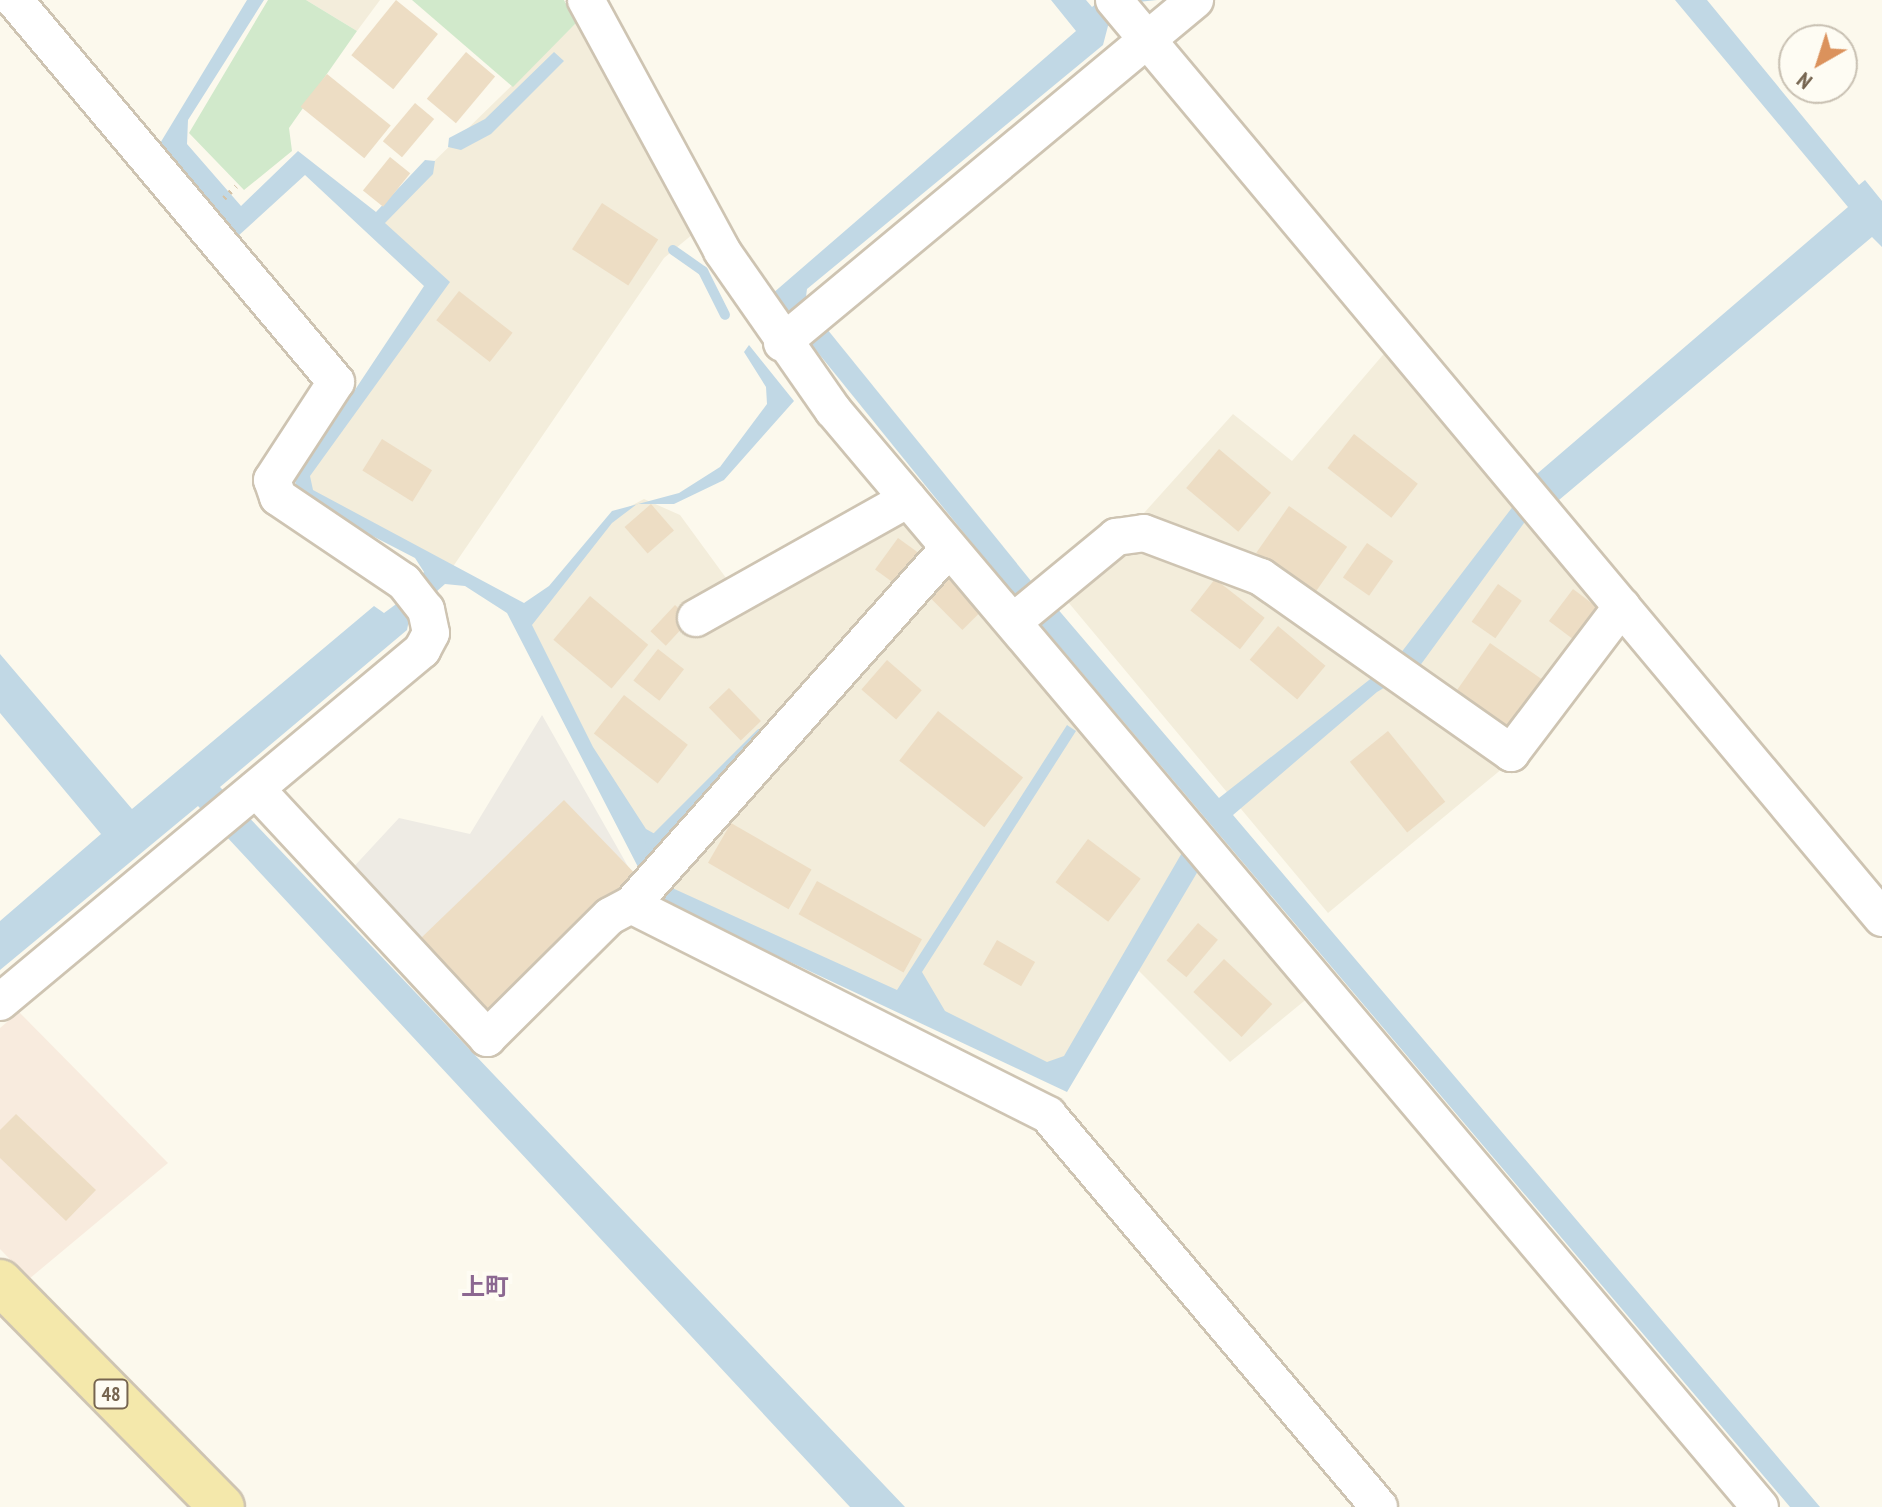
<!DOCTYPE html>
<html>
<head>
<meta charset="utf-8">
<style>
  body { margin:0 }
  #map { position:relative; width:1882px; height:1507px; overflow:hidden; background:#fcf9ed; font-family:"PT Sans Narrow","Noto Sans JP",sans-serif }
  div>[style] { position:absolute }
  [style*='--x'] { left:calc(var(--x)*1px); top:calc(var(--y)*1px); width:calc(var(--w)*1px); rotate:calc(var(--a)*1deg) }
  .residential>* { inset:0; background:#f3eddb }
  .commercial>* { inset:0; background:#f8ebde }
  .industrial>* { inset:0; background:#eeebe4 }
  .green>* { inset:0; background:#d1e9cb }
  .water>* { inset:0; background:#c1d8e5; transform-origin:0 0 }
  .stream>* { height:10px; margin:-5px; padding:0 5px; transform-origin:5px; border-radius:5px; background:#c1d8e5 }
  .building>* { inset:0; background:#edddc4; transform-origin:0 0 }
  .path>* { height:5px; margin-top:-2.5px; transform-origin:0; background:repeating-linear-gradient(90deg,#d5c3a8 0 2px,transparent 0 8px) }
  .roads { filter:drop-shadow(2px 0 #cec4b2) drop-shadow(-2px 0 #cec4b2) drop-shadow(0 2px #cec4b2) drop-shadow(0 -2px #cec4b2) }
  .minor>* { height:36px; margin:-18px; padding:0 18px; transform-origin:18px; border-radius:18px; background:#fff }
  .major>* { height:44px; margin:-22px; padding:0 22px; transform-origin:22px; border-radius:22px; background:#f4e8ab }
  span { translate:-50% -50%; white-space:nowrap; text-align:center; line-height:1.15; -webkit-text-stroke:8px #fefcf3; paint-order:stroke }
  .shield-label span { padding:2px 6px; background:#fefcf3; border:2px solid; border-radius:6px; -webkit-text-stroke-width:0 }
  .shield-label { font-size:20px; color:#766550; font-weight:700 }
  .neighbourhood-label { font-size:24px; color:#8c6891; font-weight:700 }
  .north { position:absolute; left:1778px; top:24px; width:80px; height:80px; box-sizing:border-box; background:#fefcf3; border:2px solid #c8c0b2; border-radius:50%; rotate:219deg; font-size:22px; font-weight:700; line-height:32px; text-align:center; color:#766550 }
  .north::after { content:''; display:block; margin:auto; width:28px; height:36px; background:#db925c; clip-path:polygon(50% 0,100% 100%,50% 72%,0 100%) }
</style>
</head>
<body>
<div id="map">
  <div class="residential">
    <div style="clip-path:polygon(306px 0,380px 0,357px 31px)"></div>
    <div style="clip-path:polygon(576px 23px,699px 229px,664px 258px,452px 568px,299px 486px,436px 283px,377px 217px)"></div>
    <div style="clip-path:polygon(1388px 349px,1625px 628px,1512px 774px,1503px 768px,1328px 913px,1048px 578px,1135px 523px,1233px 414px,1292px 461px)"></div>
    <div style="clip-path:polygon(887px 497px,1309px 997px,1230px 1062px,1127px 959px,1059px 1074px,663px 890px,524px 628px,614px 515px,644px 499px,680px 515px,729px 582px)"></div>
  </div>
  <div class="commercial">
    <div style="clip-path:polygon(19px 1012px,168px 1163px,29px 1279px,0 1249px,0 1028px)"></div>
  </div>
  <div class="industrial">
    <div style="clip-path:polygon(542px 715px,634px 877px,482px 1026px,348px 873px,399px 818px,470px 834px)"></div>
  </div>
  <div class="green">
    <div style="clip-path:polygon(268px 0,306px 0,357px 31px,289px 128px,292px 151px,244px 190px,189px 133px)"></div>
    <div style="clip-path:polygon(412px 0,564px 0,576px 23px,513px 87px)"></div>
  </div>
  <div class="water">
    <div style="clip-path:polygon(247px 0,264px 0,188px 120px,187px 144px,241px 206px,298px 151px,376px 212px,425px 160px,435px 161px,433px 174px,385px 223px,450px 282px,310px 476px,313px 490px,524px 603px,549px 586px,612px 511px,679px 493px,720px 467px,767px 404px,766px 387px,744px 352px,749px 345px,794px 401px,724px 480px,674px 504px,637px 504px,612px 523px,532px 625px,593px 747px,646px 829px,664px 839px,653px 854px,670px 887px,897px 990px,1067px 725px,1076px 731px,922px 972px,945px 1011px,1047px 1062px,1064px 1056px,1183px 851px,1198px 871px,1067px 1092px,654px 898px,507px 613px,465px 586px,445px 584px,410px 615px,407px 630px,220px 787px,905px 1507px,850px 1507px,198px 806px,0 970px,0 921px,101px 834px,0 713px,0 654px,132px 809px,374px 606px,384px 613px,399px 602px,424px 572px,415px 558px,297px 497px,295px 480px,424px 286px,305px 175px,237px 237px,159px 145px)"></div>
    <div style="clip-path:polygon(1051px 0,1086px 0,1092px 7px,1101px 0,1157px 0,1138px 2px,1108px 26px,1103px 45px,807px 289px,805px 304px,790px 315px,772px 294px,1076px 31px)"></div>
    <div style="clip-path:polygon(1675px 0,1707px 0,1859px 185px,1865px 180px,1882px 201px,1882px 247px,1872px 237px,1553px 505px,1531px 479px,1848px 207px)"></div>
    <div style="clip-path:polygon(554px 52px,564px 61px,491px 134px,461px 150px,448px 147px,449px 138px,485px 119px)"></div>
    <div style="left:827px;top:329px;width:329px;height:22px;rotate:51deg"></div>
    <div style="clip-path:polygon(1514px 505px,1527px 519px,1419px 667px,1377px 692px,1233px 815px,1820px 1507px,1790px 1507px,1038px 621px,1056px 607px,1219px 798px,1397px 658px)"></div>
  </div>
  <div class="stream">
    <div style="--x:673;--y:250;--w:37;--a:35"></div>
    <div style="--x:703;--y:271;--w:49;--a:63.4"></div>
    <div style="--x:650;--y:844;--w:156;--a:-45"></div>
  </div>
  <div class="building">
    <div style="left:396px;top:0;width:54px;height:71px;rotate:39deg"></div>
    <div style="left:466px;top:52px;width:38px;height:61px;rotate:40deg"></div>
    <div style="left:327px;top:74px;width:82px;height:42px;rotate:39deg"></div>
    <div style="left:415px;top:103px;width:25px;height:50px;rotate:40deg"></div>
    <div style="left:390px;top:157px;width:26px;height:43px;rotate:39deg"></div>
    <div style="left:602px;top:203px;width:67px;height:55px;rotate:33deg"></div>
    <div style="left:459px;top:291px;width:68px;height:37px;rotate:38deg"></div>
    <div style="left:1354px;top:434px;width:81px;height:43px;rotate:38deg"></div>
    <div style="left:382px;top:439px;width:59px;height:37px;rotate:32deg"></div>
    <div style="left:1219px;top:449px;width:68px;height:51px;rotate:40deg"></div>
    <div style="left:651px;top:504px;width:35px;height:35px;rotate:49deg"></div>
    <div style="left:1289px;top:506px;width:71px;height:57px;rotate:35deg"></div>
    <div style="left:898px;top:538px;width:29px;height:39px;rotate:36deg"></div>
    <div style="left:1367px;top:543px;width:32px;height:42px;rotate:35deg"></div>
    <div style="left:944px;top:572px;width:54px;height:28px;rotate:45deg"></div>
    <div style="left:1215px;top:579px;width:63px;height:40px;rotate:38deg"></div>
    <div style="left:1498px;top:584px;width:29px;height:46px;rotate:35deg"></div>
    <div style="left:1573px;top:589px;width:39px;height:40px;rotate:37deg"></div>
    <div style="left:590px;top:596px;width:76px;height:57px;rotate:40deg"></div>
    <div style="left:675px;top:605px;width:21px;height:36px;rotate:43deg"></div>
    <div style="left:1278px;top:626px;width:62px;height:44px;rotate:40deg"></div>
    <div style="left:1490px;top:643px;width:72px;height:62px;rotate:35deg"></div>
    <div style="left:658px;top:649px;width:33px;height:40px;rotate:38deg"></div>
    <div style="left:887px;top:660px;width:46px;height:39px;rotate:41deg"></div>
    <div style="left:729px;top:688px;width:46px;height:28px;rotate:46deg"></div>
    <div style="left:624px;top:695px;width:81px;height:49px;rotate:38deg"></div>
    <div style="left:938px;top:711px;width:108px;height:63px;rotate:38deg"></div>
    <div style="left:1388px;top:731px;width:91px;height:49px;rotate:51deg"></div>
    <div style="left:564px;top:800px;width:108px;height:202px;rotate:46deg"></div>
    <div style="left:731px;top:823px;width:93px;height:46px;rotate:30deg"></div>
    <div style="left:1088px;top:839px;width:66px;height:54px;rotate:37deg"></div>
    <div style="left:817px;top:881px;width:120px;height:38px;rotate:29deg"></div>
    <div style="left:1198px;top:923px;width:26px;height:49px;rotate:40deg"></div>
    <div style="left:997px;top:940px;width:44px;height:28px;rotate:30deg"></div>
    <div style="left:1224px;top:959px;width:66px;height:45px;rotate:43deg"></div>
    <div style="clip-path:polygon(16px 1114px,96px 1190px,66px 1221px,0 1158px,0 1130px)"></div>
  </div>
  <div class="path">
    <div style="--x:224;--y:198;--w:17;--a:-45"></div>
  </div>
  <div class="roads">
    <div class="minor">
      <div style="--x:586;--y:0;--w:285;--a:61.5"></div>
      <div style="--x:722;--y:251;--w:194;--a:55.1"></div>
      <div style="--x:833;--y:410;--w:1436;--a:49.8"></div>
      <div style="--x:1114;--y:0;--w:1197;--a:50.08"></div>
      <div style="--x:782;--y:343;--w:537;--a:-39.71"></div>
      <div style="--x:696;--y:618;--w:243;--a:-29.3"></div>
      <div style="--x:1013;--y:622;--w:134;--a:-39.5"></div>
      <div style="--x:1116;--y:537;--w:28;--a:-8"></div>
      <div style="--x:1144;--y:533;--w:125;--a:20.6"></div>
      <div style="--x:1261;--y:577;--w:306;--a:35.1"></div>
      <div style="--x:1511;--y:753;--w:184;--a:-52.9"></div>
      <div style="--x:256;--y:789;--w:340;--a:47.1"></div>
      <div style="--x:487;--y:1038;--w:173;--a:-44.8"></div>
      <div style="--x:610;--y:916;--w:24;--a:-28"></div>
      <div style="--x:631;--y:905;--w:467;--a:26.7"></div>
      <div style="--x:1048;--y:1115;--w:513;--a:49.82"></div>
      <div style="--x:631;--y:905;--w:478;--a:-48.3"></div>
      <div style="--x:0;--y:1002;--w:550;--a:-39.83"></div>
      <div style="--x:422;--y:650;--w:19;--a:-62"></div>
      <div style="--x:431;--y:633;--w:24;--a:-102"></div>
      <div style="--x:426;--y:610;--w:36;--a:-128"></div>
      <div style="--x:404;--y:582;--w:152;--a:-146"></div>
      <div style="--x:278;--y:497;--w:18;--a:-109"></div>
      <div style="--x:272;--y:480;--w:117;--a:-56.9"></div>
      <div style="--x:336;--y:382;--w:500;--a:-130.1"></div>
    </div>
    <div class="major">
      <div style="--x:0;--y:1282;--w:316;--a:45.4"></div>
    </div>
  </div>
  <div class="shield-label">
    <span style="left:111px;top:1394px">48</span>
  </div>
  <div class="neighbourhood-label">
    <span style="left:485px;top:1287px">上町</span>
  </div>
  <div class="north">N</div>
</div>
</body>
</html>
